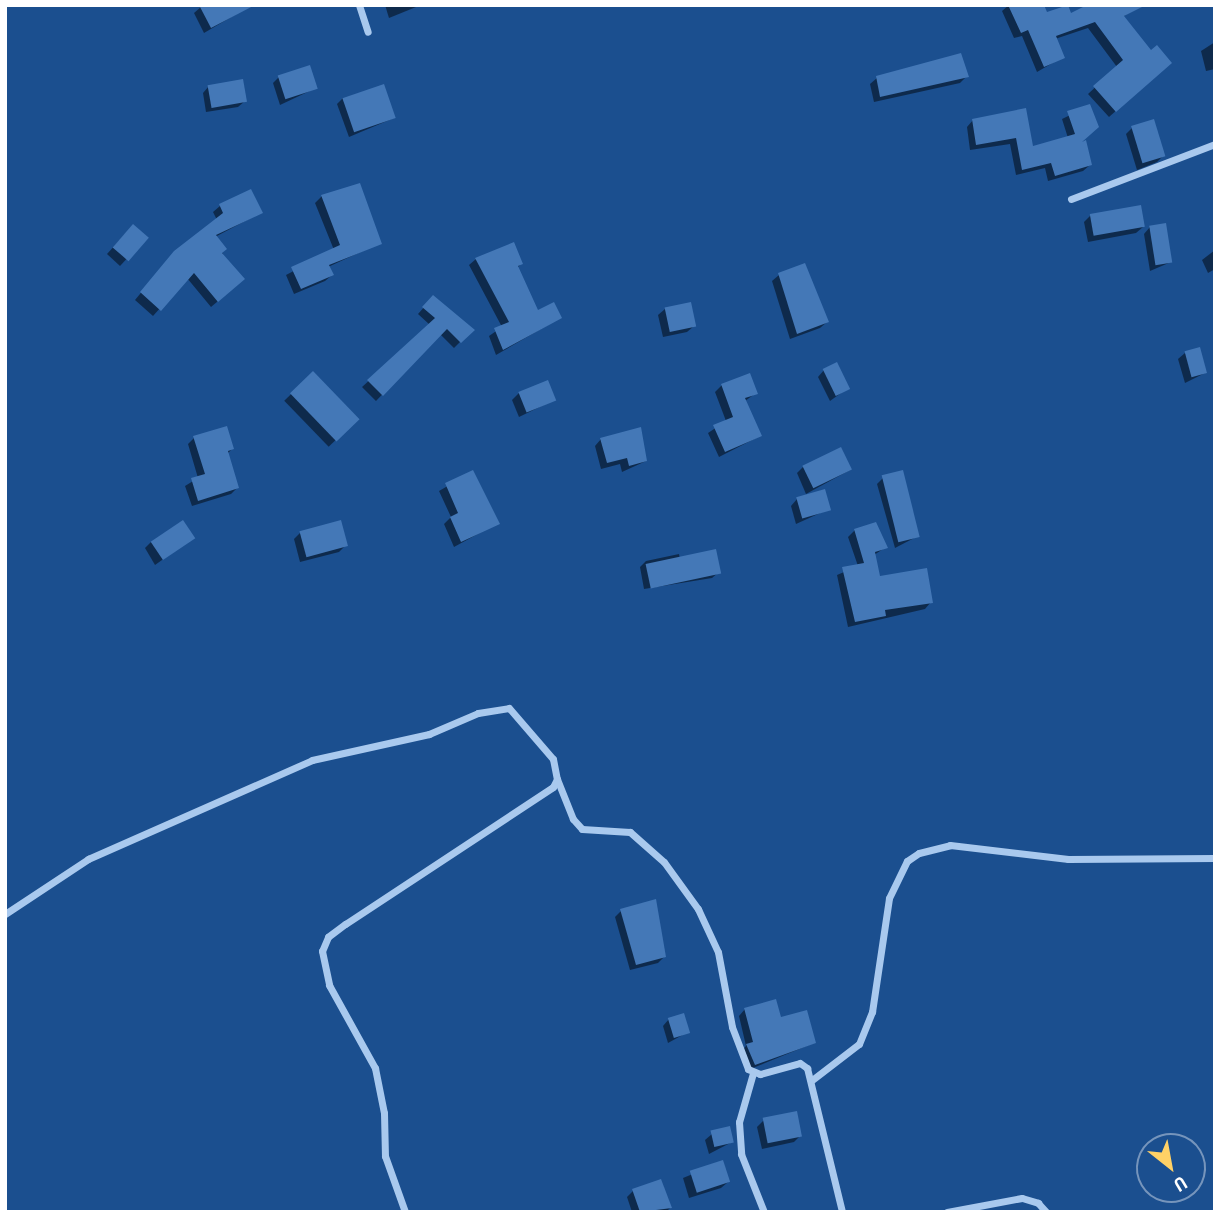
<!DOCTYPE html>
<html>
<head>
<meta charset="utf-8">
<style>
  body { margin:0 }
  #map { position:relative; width:1220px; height:1217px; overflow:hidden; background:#1b4f8f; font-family:"Archivo Narrow",sans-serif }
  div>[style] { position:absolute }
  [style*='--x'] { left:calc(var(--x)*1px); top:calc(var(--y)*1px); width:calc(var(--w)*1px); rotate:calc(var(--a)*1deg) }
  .shadow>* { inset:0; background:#0007; transform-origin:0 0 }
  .building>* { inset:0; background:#4478b7; transform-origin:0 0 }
  .minor>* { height:7px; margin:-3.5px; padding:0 3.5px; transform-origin:3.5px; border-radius:3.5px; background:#a9c9ee }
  span { translate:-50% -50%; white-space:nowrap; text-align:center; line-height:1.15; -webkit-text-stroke:7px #1b4f8f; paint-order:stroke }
  .frame { position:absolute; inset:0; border:7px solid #fff; pointer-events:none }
  .north { position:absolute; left:1136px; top:1133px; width:70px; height:70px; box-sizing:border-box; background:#1b4f8f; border:2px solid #7695bc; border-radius:50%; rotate:149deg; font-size:19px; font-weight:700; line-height:28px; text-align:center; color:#fff }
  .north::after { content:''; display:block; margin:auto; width:24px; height:32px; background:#ffd166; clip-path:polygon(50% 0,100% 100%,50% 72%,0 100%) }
</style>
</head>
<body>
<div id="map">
  <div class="shadow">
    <div style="clip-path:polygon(385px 5px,421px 5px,389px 18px)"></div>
    <div style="clip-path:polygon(1009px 5px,1046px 15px,1128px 13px,1123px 17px,1163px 69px,1109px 117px,1088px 94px,1117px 67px,1088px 28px,1055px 39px,1063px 57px,1037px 72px,1022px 36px,1014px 38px,1002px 11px)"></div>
    <div style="clip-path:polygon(201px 7px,245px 9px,204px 33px,194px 13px)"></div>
    <div style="clip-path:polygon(1215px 42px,1215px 69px,1206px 71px,1201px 51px)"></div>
    <div style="clip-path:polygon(967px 76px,960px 83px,874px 102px,870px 84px,877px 78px)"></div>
    <div style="clip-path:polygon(279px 77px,316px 88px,280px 105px,273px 83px)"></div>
    <div style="clip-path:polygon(209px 86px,245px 101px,238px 107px,206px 112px,203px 93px)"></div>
    <div style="clip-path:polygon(343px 98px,394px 118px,349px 137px,337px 104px)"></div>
    <div style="clip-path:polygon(1089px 106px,1076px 145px,1090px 165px,1083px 171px,1048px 181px,1045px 168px,1016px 175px,1010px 144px,970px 150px,967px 127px,973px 120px,1025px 110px,1032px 148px,1068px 138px,1062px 119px)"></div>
    <div style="clip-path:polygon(1132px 128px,1163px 156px,1157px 162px,1137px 170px,1126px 134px)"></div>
    <div style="clip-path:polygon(250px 191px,260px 213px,215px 237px,237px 285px,211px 307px,187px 278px,153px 316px,135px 300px,168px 260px,217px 220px,213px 212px,220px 206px)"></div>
    <div style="clip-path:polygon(322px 196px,380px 243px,328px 267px,332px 275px,325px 281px,294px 294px,286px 275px,334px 250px,315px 203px)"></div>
    <div style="clip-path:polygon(1091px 215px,1143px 227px,1136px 233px,1088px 242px,1084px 222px)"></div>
    <div style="clip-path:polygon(1150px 227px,1171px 262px,1150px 271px,1144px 234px)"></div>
    <div style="clip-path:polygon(126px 233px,146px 238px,120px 266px,107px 254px)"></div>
    <div style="clip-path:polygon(1215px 250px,1215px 269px,1208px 273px,1202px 260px)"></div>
    <div style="clip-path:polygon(476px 259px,521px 264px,517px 268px,538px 312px,560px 318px,496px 355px,489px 336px,502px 327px,469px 265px)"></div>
    <div style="clip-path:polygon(779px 275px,827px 322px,820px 328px,790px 339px,772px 281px)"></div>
    <div style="clip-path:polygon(433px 297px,472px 330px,454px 348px,440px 334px,376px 401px,362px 387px,430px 325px,418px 314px)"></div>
    <div style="clip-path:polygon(665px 309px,694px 326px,687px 332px,663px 337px,658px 315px)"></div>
    <div style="clip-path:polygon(1185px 353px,1205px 373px,1185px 383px,1178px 359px)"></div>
    <div style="clip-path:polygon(824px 370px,848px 388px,830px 401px,818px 377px)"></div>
    <div style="left:313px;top:373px;width:64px;height:40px;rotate:46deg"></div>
    <div style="clip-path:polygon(722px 385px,756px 393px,745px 401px,760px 436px,719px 457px,708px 433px,726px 421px,715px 392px)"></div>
    <div style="clip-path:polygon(519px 393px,554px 400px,519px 417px,512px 400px)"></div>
    <div style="clip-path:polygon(194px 438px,232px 449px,227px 454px,237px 488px,231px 494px,192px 506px,185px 486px,198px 478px,188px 444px)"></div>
    <div style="clip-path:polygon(601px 439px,646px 461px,622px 472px,620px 464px,601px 469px,595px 446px)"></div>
    <div style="clip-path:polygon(803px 467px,850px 470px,806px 494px,797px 473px)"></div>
    <div style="clip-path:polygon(472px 472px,498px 523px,454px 547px,444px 524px,451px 517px,439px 491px)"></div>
    <div style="clip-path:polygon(883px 478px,918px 536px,895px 548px,877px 484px)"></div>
    <div style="clip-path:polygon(797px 499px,829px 509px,796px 524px,791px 506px)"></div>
    <div style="clip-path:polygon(855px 530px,886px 547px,874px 555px,878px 578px,931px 602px,925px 609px,848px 627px,837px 575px,858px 566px,848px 537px)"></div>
    <div style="clip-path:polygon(300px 533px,346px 545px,339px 552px,300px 562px,294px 539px)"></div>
    <div style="clip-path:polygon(193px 538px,155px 565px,145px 548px,151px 542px)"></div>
    <div style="clip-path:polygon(679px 554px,680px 559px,719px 572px,712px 578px,644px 589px,640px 567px,646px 561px)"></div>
    <div style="clip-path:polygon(621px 911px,664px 957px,658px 963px,630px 970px,615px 917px)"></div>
    <div style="clip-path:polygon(745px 1009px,779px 1019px,814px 1043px,748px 1070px,741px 1052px,746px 1046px,739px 1016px)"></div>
    <div style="clip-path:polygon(669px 1019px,688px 1032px,668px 1043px,663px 1026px)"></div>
    <div style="clip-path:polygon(764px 1120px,800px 1136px,794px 1142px,762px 1149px,757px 1127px)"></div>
    <div style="clip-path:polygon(712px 1134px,732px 1142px,709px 1154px,705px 1140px)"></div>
    <div style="clip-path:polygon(722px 1162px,728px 1182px,721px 1188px,689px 1198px,683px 1178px)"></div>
    <div style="clip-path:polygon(633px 1191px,670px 1208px,666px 1212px,632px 1212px,627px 1197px)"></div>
  </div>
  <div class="building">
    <div style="clip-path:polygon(199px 5px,255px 5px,211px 28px)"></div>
    <div style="clip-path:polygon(1008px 5px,1044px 5px,1047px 12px,1068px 5px,1071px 13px,1087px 5px,1146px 5px,1124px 16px,1151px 50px,1157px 45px,1172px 63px,1116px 112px,1093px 86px,1123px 60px,1095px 22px,1056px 36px,1065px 58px,1044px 67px,1028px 30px,1021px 33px)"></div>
    <div style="clip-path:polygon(961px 53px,969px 77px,880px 97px,876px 76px)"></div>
    <div style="left:310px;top:65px;width:25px;height:34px;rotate:72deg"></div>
    <div style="left:243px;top:79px;width:23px;height:36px;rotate:80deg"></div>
    <div style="left:384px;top:84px;width:36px;height:44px;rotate:71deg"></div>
    <div style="clip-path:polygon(1090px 104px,1099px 127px,1082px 142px,1086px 140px,1092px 165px,1055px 176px,1051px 163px,1022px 170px,1016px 138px,976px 145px,972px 119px,1026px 108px,1033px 146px,1075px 134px,1067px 111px)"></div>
    <div style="left:1154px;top:119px;width:39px;height:24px;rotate:73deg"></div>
    <div style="clip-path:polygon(360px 183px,382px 244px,329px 265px,334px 275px,301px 289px,291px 267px,340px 245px,321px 195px)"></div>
    <div style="clip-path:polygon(251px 189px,263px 213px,216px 235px,227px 249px,222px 253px,245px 279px,218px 302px,194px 273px,161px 311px,140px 292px,174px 251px,223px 213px,219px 204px)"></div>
    <div style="left:1141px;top:205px;width:22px;height:52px;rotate:80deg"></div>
    <div style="left:1166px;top:223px;width:40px;height:17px;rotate:81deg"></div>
    <div style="left:133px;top:224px;width:21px;height:31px;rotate:41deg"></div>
    <div style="clip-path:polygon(514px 242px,523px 264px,518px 266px,538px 310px,554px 302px,562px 318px,503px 350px,494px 328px,509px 322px,475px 258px)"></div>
    <div style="clip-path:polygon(805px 263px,829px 322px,797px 334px,778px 273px)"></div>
    <div style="clip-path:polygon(433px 295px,475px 330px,461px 343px,447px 329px,383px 396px,367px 380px,435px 318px,422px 307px)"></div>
    <div style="left:691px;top:302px;width:25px;height:27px;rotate:78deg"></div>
    <div style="left:1200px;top:347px;width:27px;height:16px;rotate:75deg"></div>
    <div style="left:837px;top:362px;width:30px;height:16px;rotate:64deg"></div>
    <div style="left:313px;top:371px;width:67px;height:32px;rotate:46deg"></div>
    <div style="clip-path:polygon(750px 373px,758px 394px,745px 398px,762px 436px,725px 452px,713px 425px,733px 417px,721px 384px)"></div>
    <div style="left:548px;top:380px;width:22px;height:32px;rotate:68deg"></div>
    <div style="clip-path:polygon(227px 426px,234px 449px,228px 451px,239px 488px,198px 501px,191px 478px,205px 474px,193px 436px)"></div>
    <div style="clip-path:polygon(641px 427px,647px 461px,629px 466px,627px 458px,607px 463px,600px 438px)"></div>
    <div style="left:841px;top:447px;width:25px;height:43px;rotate:64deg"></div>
    <div style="clip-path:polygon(473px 470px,500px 524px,461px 542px,450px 517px,458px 513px,445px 483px)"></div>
    <div style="left:903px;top:470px;width:69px;height:22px;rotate:76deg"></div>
    <div style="left:825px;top:489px;width:22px;height:30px;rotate:74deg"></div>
    <div style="left:183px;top:520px;width:22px;height:39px;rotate:56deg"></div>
    <div style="left:341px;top:520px;width:27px;height:43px;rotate:75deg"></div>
    <div style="clip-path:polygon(876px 522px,888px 548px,875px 552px,880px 576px,927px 568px,933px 603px,885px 610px,886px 616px,855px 622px,842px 567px,864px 563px,854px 529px)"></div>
    <div style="left:716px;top:549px;width:25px;height:72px;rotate:78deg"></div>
    <div style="clip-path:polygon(656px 899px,666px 957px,636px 965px,620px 909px)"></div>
    <div style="clip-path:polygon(776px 999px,781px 1017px,807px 1010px,816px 1043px,755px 1065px,746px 1044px,753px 1042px,744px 1008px)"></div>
    <div style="left:684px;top:1013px;width:21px;height:17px;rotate:73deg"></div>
    <div style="left:797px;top:1111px;width:26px;height:35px;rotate:79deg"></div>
    <div style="left:730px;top:1126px;width:17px;height:20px;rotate:77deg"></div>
    <div style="left:723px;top:1160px;width:23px;height:35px;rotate:72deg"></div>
    <div style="clip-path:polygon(661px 1179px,672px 1208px,640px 1212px,632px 1189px)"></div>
  </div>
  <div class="minor">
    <div style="--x:359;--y:5;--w:28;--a:72"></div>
    <div style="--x:1071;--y:199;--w:154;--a:-20.9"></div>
    <div style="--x:557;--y:779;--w:43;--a:68.2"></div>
    <div style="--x:573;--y:819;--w:13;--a:48"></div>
    <div style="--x:582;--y:829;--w:48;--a:3.6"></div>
    <div style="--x:630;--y:832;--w:45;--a:41.4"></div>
    <div style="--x:664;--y:862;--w:58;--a:54.1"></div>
    <div style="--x:698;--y:909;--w:47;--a:65.1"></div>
    <div style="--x:718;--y:952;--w:76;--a:79.4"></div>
    <div style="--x:732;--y:1027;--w:45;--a:69.1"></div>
    <div style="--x:748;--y:1069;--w:13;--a:23"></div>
    <div style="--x:760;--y:1074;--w:41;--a:-15.4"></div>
    <div style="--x:800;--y:1063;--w:9;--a:36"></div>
    <div style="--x:807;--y:1068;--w:148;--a:76.3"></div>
    <div style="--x:5;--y:914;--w:100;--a:-33.5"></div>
    <div style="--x:88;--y:859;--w:245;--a:-23.8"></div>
    <div style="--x:312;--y:760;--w:120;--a:-12.5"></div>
    <div style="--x:429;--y:734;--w:53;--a:-23.2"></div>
    <div style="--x:478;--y:713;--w:31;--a:-9"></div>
    <div style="--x:509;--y:708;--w:67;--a:49.2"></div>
    <div style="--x:553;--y:759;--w:20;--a:79"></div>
    <div style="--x:557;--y:779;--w:9;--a:117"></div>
    <div style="--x:553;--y:787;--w:249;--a:146.6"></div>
    <div style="--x:345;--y:924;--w:21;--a:143"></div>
    <div style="--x:328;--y:937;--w:15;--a:113"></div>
    <div style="--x:322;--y:951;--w:35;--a:78"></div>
    <div style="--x:329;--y:985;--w:95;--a:61"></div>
    <div style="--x:375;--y:1068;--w:46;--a:78.7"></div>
    <div style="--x:384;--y:1113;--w:43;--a:88.7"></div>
    <div style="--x:385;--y:1156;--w:59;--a:70.3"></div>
    <div style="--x:753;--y:1073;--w:51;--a:105.9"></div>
    <div style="--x:739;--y:1122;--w:32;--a:86"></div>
    <div style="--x:741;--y:1154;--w:62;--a:68.4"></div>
    <div style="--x:812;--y:1080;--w:59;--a:-37.5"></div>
    <div style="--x:859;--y:1044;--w:35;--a:-68"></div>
    <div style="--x:872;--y:1012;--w:115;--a:-81.5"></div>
    <div style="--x:889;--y:898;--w:41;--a:-64.1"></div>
    <div style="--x:907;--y:861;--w:14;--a:-34"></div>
    <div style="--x:919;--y:853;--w:32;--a:-14"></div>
    <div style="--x:950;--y:845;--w:119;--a:6.8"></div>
    <div style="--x:1068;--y:859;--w:147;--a:-0.4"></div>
    <div style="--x:947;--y:1212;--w:76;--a:-10.6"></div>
    <div style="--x:1022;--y:1198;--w:17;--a:17"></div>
    <div style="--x:1038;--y:1203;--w:12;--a:48"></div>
  </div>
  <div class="frame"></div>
  <div class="north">U</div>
</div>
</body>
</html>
